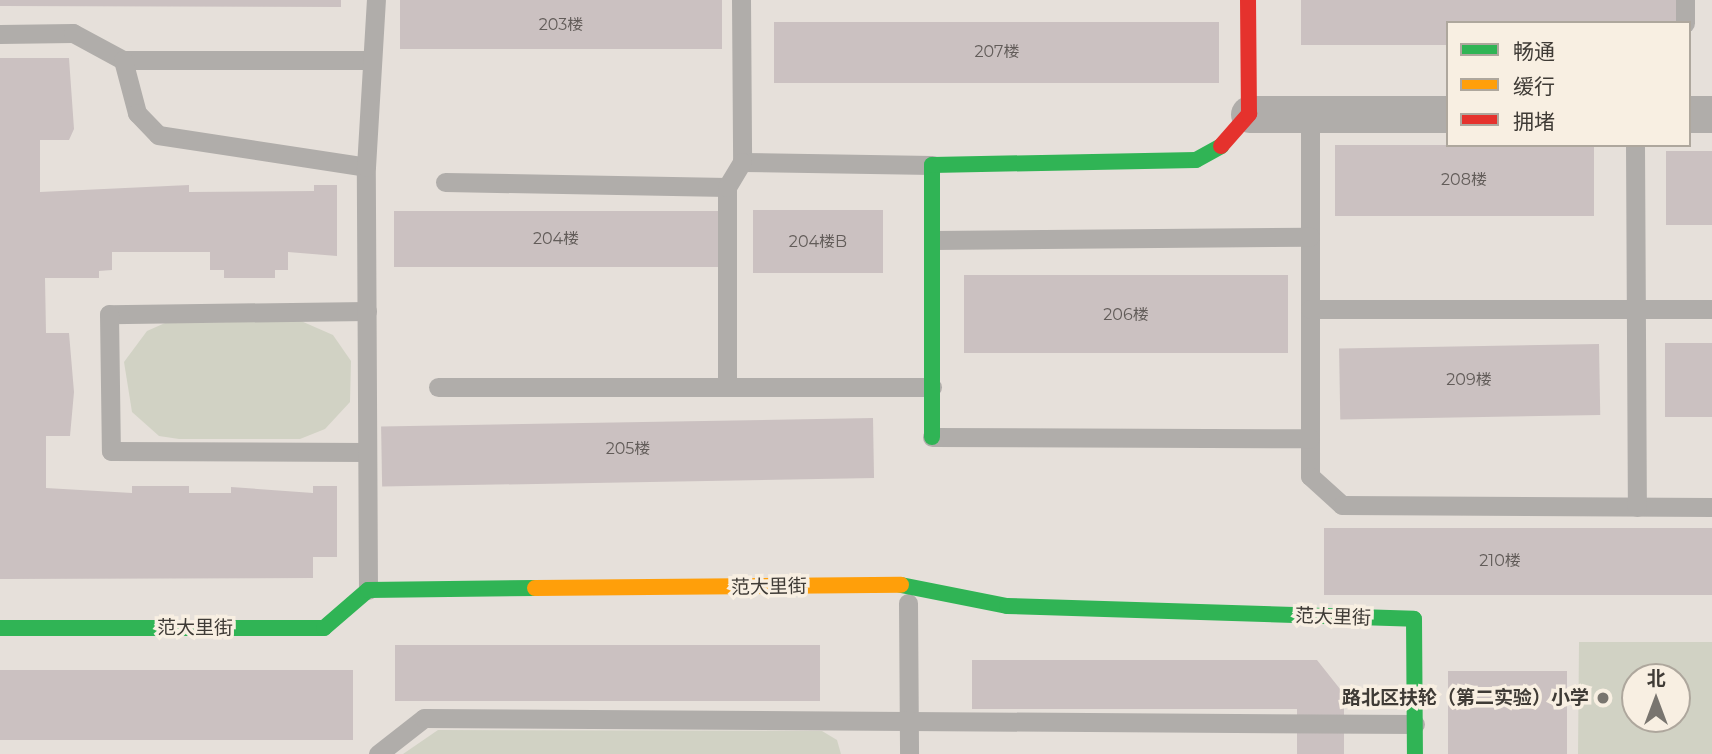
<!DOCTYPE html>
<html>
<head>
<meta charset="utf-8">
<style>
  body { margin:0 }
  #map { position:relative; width:1712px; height:754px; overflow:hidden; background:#e6e0da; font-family:Montserrat,"Noto Sans SC",sans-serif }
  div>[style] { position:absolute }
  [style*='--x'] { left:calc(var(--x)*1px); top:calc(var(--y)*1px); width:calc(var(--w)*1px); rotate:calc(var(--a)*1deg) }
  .green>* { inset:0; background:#d1d2c4 }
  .building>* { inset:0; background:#cbc1c1; transform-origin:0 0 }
  .lane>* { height:19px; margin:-9.5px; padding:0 9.5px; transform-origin:9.5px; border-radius:9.5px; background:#b0adaa }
  .street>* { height:37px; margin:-18.5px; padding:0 18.5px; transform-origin:18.5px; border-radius:18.5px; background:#b0adaa }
  .fast>* { height:16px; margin:-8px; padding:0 8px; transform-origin:8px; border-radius:8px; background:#30b455 }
  .slow>* { height:16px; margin:-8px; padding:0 8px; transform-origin:8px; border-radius:8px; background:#ff9f0a }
  .jam>* { height:16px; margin:-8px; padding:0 8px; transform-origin:8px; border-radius:8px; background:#e5322d }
  .dots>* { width:19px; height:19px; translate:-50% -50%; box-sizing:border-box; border:4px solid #f8efe2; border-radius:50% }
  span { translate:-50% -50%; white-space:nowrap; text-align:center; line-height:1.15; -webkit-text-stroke:7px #f8efe2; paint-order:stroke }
  .number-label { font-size:16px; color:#625c59 }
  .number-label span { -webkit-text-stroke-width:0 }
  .street-label { font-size:19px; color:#3f3b36 }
  .poi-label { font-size:19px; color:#3f3b36; font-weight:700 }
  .right { translate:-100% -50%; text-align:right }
  .legend { position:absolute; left:1446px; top:21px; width:245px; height:126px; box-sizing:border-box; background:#f8efe2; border:2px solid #aea79d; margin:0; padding:9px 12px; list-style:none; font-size:21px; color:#3f3b36 }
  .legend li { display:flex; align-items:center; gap:14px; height:35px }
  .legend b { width:35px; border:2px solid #aea79d }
  .north { position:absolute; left:1621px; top:663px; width:70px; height:70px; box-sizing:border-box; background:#f8efe2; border:2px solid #aea79d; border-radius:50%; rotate:0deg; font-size:19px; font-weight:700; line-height:28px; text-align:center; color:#3f3b36 }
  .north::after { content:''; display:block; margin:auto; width:24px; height:32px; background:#79756f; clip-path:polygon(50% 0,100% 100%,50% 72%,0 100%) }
</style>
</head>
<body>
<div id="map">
  <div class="green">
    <div style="clip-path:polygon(301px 321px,333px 335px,351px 361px,350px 402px,325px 429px,300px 439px,179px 439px,159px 436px,132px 412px,124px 362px,147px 331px,165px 323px)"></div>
    <div style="clip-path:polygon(evenodd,1579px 642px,1712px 642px,1712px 754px,1578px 754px,1579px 642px,1677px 677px,1677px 719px,1635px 719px,1635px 677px,1677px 677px)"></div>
    <div style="clip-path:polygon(438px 730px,822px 731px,837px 740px,841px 754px,403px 754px)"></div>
  </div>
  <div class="building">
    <div style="clip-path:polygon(0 0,341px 0,341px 7px,0 6px)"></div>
    <div style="left:400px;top:0;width:322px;height:49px"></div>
    <div style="clip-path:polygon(1301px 0,1679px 0,1679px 23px,1448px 23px,1448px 45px,1301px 45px)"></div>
    <div style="left:774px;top:22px;width:445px;height:61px"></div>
    <div style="clip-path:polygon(0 58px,69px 58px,74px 129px,69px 140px,40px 140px,40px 192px,189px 185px,189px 192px,314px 191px,314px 185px,337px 185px,337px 256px,288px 252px,288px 270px,275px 270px,275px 278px,224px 278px,224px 270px,210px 270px,210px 252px,112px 252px,112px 270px,99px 271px,99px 278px,45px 278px,46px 333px,69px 333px,74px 392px,70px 436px,46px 436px,46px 488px,132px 493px,132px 486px,189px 486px,189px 493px,231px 493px,231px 487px,313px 493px,313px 486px,337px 486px,337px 557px,313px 557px,313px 578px,0 579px)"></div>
    <div style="left:1335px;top:145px;width:259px;height:71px"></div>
    <div style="left:1666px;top:151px;width:46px;height:74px"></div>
    <div style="left:753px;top:210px;width:130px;height:63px"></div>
    <div style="left:394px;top:211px;width:325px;height:56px"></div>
    <div style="left:1288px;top:275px;width:78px;height:324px;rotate:90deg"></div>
    <div style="left:1665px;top:343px;width:47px;height:74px"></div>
    <div style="left:1599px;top:344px;width:71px;height:260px;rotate:89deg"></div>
    <div style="left:873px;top:418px;width:60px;height:492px;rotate:89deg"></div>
    <div style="left:1324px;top:528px;width:388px;height:67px"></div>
    <div style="left:395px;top:645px;width:425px;height:56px"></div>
    <div style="clip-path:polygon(972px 660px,1317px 660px,1344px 694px,1344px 754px,1297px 754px,1297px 709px,972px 709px)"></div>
    <div style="left:0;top:670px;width:353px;height:70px"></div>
    <div style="left:1567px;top:671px;width:83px;height:119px;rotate:90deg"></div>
  </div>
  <div class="lane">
    <div style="--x:741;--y:0;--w:162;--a:89.6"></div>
    <div style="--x:742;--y:162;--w:190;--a:0.9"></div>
    <div style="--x:1685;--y:0;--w:23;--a:90"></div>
    <div style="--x:0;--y:34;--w:73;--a:-0.8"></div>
    <div style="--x:73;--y:33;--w:57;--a:28.4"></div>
    <div style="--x:123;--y:60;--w:249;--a:0"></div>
    <div style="--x:123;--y:60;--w:55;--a:75.2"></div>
    <div style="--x:137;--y:113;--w:30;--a:46"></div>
    <div style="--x:158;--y:135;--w:210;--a:8.7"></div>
    <div style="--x:1310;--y:114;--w:362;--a:90"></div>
    <div style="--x:1310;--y:476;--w:43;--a:42.2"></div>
    <div style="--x:1342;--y:505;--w:370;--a:0.3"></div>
    <div style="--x:1635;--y:145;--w:362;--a:89.7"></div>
    <div style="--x:445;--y:182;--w:282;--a:1"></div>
    <div style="--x:933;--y:240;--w:377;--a:-0.5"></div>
    <div style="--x:1310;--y:309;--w:402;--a:0"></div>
    <div style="--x:367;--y:311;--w:258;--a:179.3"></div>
    <div style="--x:109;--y:314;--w:137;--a:89.2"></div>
    <div style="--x:111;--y:451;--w:256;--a:0.2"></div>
    <div style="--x:727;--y:385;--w:198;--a:-90"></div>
    <div style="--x:727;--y:187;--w:29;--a:-59"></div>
    <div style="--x:438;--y:387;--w:494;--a:0"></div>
    <div style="--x:932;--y:437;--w:378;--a:0.2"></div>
    <div style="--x:368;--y:590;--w:423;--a:-90.3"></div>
    <div style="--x:366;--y:167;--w:167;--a:-86.6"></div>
    <div style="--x:908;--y:603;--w:151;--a:89.6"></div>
    <div style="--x:378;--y:754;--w:58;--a:-38"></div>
    <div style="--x:424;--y:718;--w:991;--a:0.35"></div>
  </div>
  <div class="street">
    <div style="--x:1249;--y:114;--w:199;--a:0"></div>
    <div style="--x:1689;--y:114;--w:23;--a:0"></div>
  </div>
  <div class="fast">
    <div style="--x:932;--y:437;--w:272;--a:-90"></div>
    <div style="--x:932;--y:165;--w:264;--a:-1.1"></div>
    <div style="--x:1196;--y:160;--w:29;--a:-29"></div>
    <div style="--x:901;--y:585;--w:108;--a:11.2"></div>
    <div style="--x:1007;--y:606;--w:407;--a:1.8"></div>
    <div style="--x:1414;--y:619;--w:135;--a:89.6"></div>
    <div style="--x:0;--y:628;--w:324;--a:0"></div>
    <div style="--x:324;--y:628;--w:58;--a:-40.8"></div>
    <div style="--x:368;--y:590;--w:167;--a:-0.7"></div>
  </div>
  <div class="slow">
    <div style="--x:535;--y:588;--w:366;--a:-0.5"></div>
  </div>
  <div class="jam">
    <div style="--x:1221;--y:146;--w:43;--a:-48.8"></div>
    <div style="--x:1249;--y:114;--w:114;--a:-90.5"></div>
  </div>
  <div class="dots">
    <div style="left:1603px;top:698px;background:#79756f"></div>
  </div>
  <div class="number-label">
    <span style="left:561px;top:25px">203楼</span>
    <span style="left:997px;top:52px">207楼</span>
    <span style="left:1464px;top:180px">208楼</span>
    <span style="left:556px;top:239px">204楼</span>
    <span style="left:818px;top:242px">204楼B</span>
    <span style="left:1126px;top:315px">206楼</span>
    <span style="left:1469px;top:380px">209楼</span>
    <span style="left:628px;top:449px">205楼</span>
    <span style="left:1500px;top:561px">210楼</span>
  </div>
  <div class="street-label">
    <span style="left:769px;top:587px;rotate:-1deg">范大里街</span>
    <span style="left:1333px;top:617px;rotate:2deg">范大里街</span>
    <span style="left:195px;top:628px">范大里街</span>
  </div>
  <div class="poi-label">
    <span class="right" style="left:1589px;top:698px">路北区扶轮（第二实验）小学</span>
  </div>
  <ul class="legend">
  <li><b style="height:9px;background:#30b455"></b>畅通</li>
  <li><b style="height:9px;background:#ff9f0a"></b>缓行</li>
  <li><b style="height:9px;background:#e5322d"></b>拥堵</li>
  </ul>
  <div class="north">北</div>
</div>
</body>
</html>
